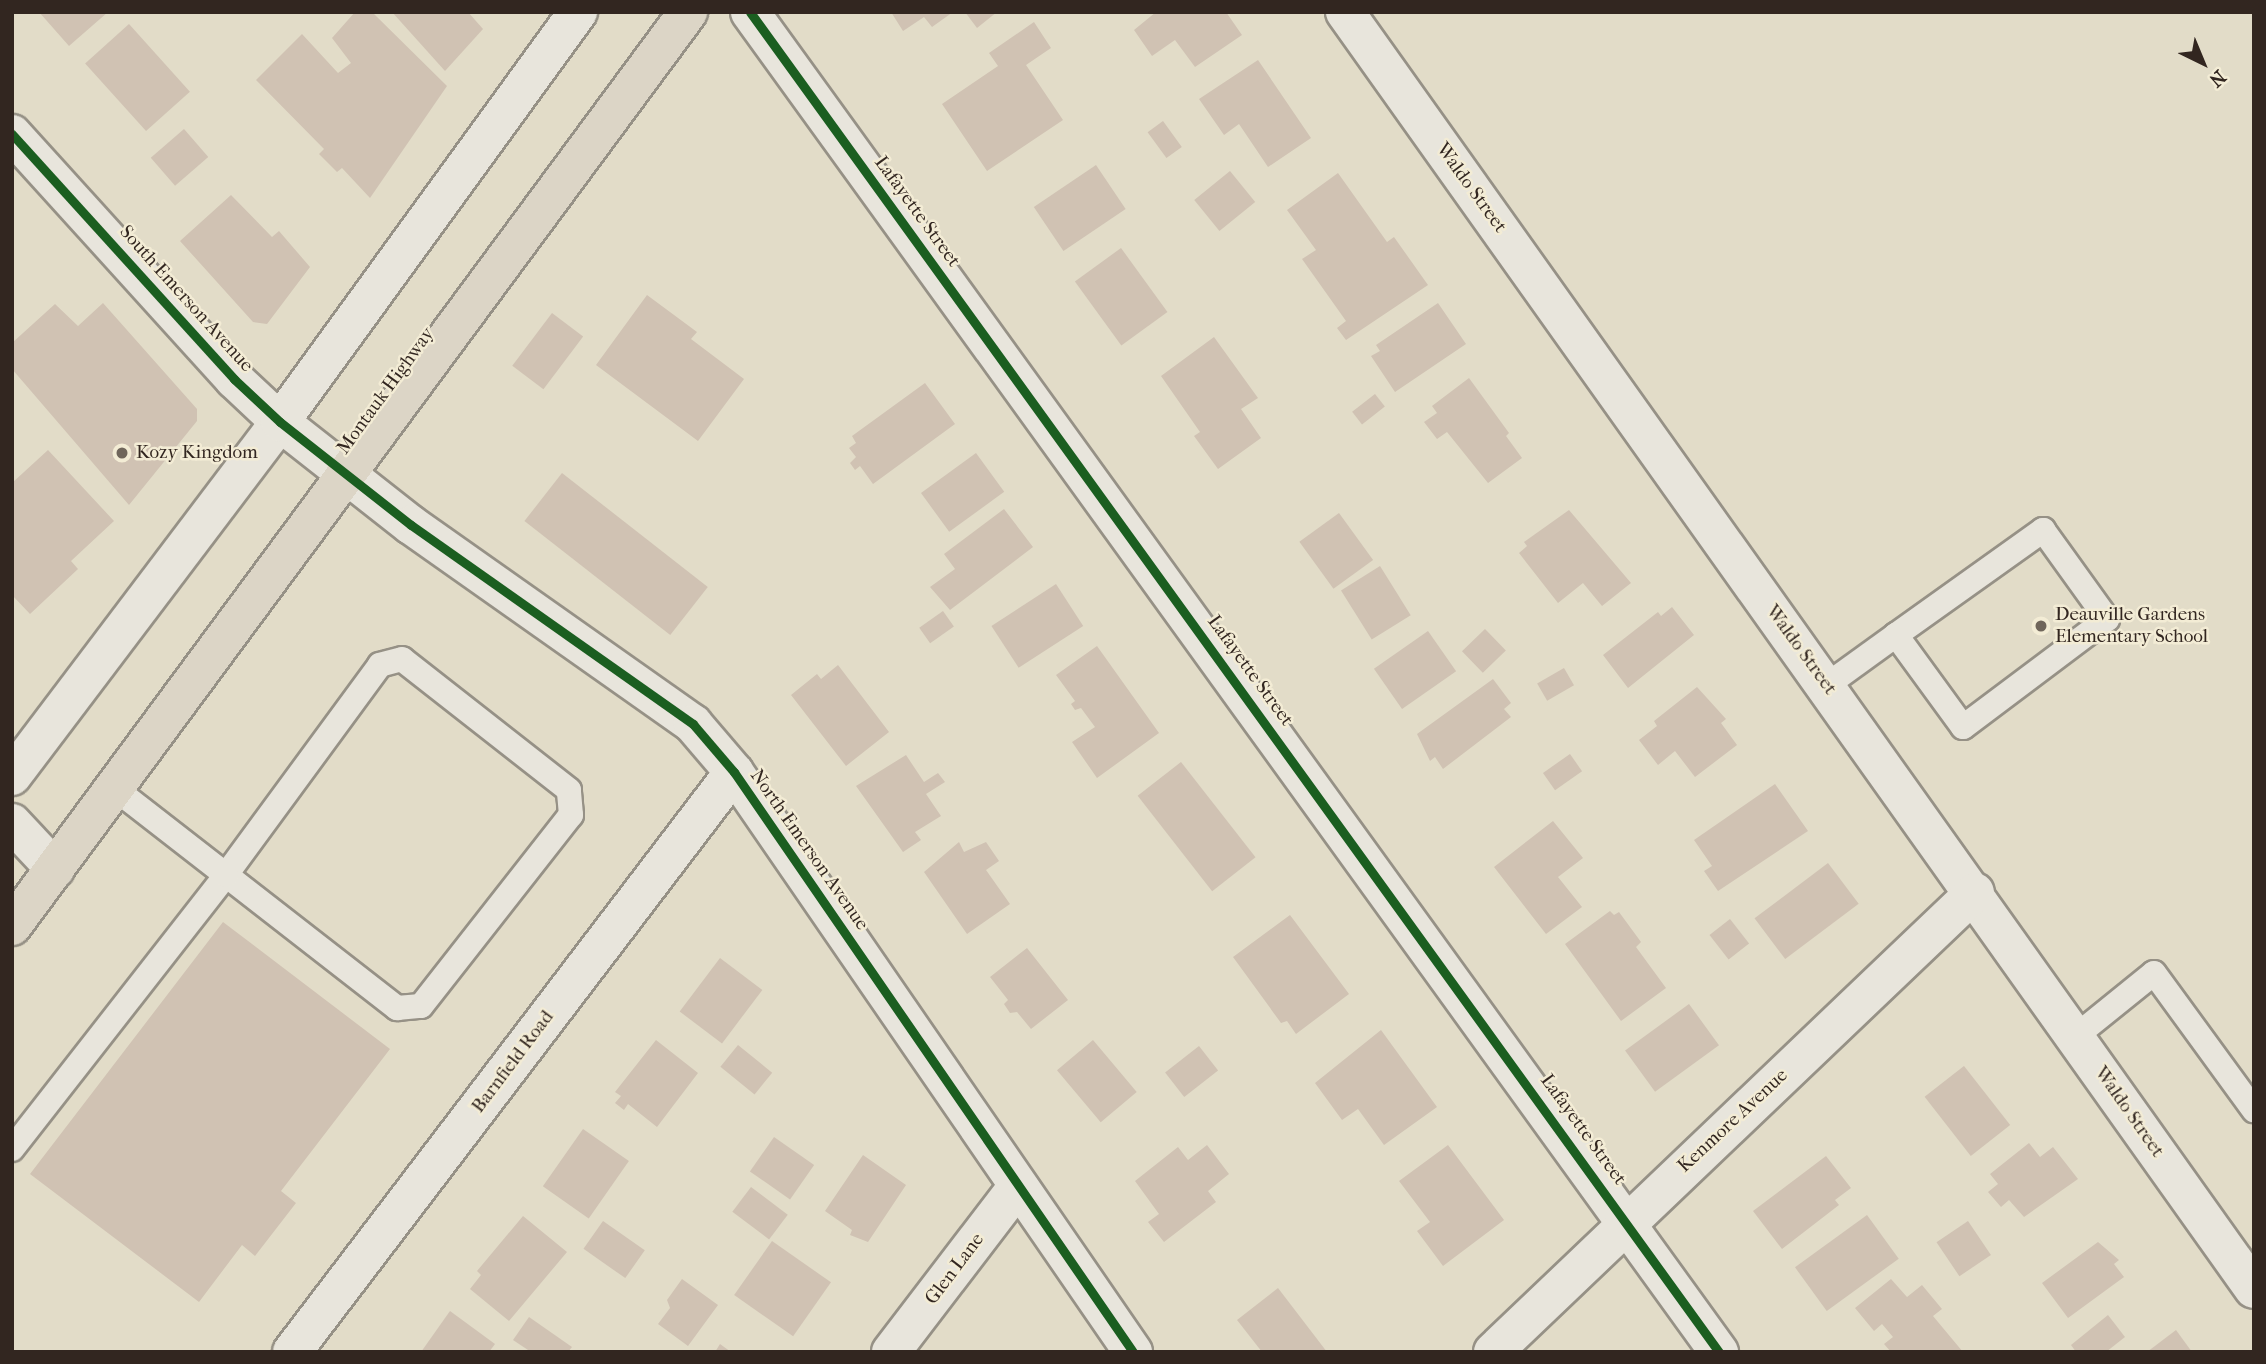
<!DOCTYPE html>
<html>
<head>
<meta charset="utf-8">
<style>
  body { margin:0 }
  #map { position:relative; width:2266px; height:1364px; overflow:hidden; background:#e2dcc8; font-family:"IM FELL French Canon",serif }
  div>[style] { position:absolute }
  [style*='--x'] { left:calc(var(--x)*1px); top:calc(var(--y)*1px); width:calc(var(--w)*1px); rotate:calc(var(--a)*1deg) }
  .building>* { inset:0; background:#d0c2b3; transform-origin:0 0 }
  .roads { filter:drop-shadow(2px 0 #969186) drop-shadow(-2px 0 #969186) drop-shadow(0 2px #969186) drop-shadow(0 -2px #969186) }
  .service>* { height:24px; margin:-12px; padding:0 12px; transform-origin:12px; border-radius:12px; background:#e8e5dc }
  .minor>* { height:38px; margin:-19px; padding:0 19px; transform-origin:19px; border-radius:19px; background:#e8e5dc }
  .primary>* { height:38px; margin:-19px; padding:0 19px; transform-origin:19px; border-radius:19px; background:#dcd5c6 }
  .cycleway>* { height:9px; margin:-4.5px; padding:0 4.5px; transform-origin:4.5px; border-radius:4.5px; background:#1b5e20 }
  .dots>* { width:19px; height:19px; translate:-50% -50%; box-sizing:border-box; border:4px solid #f3ecd5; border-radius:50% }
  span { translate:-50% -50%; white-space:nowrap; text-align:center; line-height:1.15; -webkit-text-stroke:5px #f3ecd5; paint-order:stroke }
  .street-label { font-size:19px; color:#322620 }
  .poi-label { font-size:19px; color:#322620 }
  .left { translate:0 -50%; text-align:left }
  .frame { position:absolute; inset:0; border:14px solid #322620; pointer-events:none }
  .north { position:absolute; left:2168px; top:28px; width:70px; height:70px; -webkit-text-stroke:5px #f3ecd5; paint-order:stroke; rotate:137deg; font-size:19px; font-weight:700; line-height:28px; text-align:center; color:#322620 }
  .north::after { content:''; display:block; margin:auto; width:24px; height:32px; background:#322620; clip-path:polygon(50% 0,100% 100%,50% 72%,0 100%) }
</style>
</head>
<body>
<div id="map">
  <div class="building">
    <div style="clip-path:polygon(39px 12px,108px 12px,69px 46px)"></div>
    <div style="clip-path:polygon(355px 12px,372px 12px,447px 86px,370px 198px,342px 168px,337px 172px,319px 154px,324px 149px,256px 80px,302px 34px,338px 73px,351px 63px,332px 38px)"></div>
    <div style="clip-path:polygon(392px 12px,468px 12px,483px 29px,445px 71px)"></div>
    <div style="clip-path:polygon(891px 12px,953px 12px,932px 27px,924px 17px,903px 31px)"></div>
    <div style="clip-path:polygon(965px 12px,997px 12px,977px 28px)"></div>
    <div style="clip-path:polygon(1156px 12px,1226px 12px,1242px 35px,1195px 67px,1175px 40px,1152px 56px,1134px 30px)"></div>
    <div style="clip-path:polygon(1034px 22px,1051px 48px,1026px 65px,1063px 120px,987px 171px,942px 104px,998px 66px,989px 53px)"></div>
    <div style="left:129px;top:24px;width:91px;height:59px;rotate:48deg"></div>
    <div style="clip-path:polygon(1258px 60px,1311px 138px,1268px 167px,1239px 124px,1224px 135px,1199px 99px)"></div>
    <div style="left:1163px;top:121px;width:32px;height:19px;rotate:54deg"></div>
    <div style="left:184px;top:129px;width:37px;height:44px;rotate:49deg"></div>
    <div style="left:1096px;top:165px;width:53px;height:75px;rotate:56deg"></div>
    <div style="left:1230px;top:171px;width:40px;height:46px;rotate:51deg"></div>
    <div style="clip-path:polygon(1338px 173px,1387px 242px,1394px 237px,1428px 285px,1346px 340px,1337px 328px,1346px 321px,1302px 259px,1316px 250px,1287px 210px)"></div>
    <div style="clip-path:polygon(231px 195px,272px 237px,279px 231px,310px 267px,267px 324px,253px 322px,180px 241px)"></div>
    <div style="left:1121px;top:248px;width:79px;height:57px;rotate:54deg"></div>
    <div style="clip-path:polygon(647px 295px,697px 332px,691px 339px,744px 379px,698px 441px,596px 365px)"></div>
    <div style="clip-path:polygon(103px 303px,197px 409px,197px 421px,129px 505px,12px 369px,12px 343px,55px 304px,78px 326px)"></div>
    <div style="clip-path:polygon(1438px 303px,1466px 344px,1395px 392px,1371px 356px,1380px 351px,1376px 345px)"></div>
    <div style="left:552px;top:313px;width:39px;height:66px;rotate:37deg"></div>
    <div style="clip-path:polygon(1214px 337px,1258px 398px,1241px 409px,1261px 438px,1218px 469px,1194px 436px,1200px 432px,1161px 376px)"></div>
    <div style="clip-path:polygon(1469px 378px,1509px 433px,1506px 436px,1522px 458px,1488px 483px,1447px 432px,1437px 439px,1424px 422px,1437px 413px,1432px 406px)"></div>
    <div style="clip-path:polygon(925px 383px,955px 424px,873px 484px,860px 466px,855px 470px,850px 463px,856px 457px,849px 448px,856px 443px,852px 436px)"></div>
    <div style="left:1375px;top:394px;width:16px;height:29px;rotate:52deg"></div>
    <div style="clip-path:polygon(48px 450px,114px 521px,71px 561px,78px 569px,30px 614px,12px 595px,12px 483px)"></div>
    <div style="left:976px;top:453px;width:48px;height:68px;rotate:54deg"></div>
    <div style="left:562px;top:473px;width:185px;height:61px;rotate:38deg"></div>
    <div style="clip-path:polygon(1004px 509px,1033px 547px,950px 610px,930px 587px,955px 569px,944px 554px)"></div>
    <div style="clip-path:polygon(1569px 510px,1631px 583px,1602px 606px,1583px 583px,1558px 603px,1519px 553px,1527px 546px,1524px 542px)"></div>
    <div style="left:1339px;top:513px;width:58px;height:49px;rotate:54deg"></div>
    <div style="left:1380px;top:566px;width:58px;height:46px;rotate:58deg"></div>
    <div style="left:1056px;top:584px;width:50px;height:77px;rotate:57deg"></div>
    <div style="clip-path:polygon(1672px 607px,1694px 635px,1628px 688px,1603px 655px,1658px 612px,1661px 616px)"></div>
    <div style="left:943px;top:611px;width:19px;height:29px;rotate:55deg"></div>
    <div style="left:1485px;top:629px;width:30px;height:32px;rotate:46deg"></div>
    <div style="left:1428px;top:631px;width:49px;height:66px;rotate:55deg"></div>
    <div style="clip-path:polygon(1097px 646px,1159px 733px,1097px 778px,1072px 742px,1095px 727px,1081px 708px,1075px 710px,1071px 704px,1075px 701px,1056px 675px)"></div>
    <div style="clip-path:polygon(838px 665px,889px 732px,846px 766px,791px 695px,817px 674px,821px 679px)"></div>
    <div style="left:1564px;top:668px;width:20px;height:31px;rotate:60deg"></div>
    <div style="clip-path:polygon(1493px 679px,1511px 703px,1504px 709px,1511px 717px,1443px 769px,1435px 757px,1430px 761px,1417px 734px)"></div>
    <div style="clip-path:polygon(1697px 687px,1726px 719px,1721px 723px,1737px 745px,1695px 777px,1675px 751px,1658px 765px,1639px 740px,1657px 726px,1654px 721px)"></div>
    <div style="left:1570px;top:754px;width:21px;height:33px;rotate:55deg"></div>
    <div style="clip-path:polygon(906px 755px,924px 782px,938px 773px,945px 782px,926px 794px,941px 816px,915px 832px,921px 840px,903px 852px,856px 786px)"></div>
    <div style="left:1181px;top:762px;width:121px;height:55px;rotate:52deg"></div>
    <div style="clip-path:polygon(1775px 784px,1808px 831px,1718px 891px,1704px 871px,1712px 866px,1694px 840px)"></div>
    <div style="clip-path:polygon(1553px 821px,1583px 858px,1558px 877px,1582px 907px,1546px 934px,1494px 867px)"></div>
    <div style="clip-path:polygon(959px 842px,964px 852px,986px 842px,999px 861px,986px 870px,1010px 904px,967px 934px,924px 872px)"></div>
    <div style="left:1828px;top:863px;width:51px;height:92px;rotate:53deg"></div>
    <div style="clip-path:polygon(1610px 911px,1614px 915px,1619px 912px,1641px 942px,1636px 947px,1666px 988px,1621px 1021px,1565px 944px)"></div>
    <div style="clip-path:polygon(1290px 915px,1349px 994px,1296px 1034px,1287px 1021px,1281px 1023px,1233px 957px)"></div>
    <div style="left:1730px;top:919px;width:31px;height:26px;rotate:52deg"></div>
    <div style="clip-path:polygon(223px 922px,390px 1049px,281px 1191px,296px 1203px,255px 1256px,242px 1245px,199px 1302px,30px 1174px)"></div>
    <div style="clip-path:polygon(1027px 948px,1068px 1000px,1031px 1029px,1017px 1012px,1010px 1013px,1004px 1004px,1008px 1000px,990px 977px)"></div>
    <div style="left:720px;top:958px;width:53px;height:67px;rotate:37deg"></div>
    <div style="left:1689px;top:1004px;width:51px;height:79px;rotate:54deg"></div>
    <div style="clip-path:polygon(1381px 1030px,1437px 1107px,1384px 1145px,1358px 1109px,1342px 1120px,1315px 1083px)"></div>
    <div style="clip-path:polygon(656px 1040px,698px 1073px,657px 1127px,628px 1104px,624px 1110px,615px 1103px,621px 1096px,615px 1092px)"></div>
    <div style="left:1093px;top:1040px;width:68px;height:47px;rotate:50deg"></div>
    <div style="left:738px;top:1045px;width:44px;height:28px;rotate:39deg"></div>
    <div style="left:1199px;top:1046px;width:31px;height:43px;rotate:52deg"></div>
    <div style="left:1964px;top:1066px;width:75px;height:50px;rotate:52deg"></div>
    <div style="left:583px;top:1129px;width:56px;height:70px;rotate:35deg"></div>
    <div style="left:774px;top:1137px;width:49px;height:42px;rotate:35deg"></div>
    <div style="clip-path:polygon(2029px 1143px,2040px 1157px,2053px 1147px,2078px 1179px,2024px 1217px,2009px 1200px,2001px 1207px,1988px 1192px,1998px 1184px,1990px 1174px)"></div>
    <div style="clip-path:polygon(1207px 1145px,1229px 1174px,1208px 1191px,1216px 1202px,1164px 1242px,1148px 1222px,1159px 1214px,1135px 1181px,1178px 1147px,1188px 1160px)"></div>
    <div style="clip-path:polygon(1448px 1145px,1504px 1220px,1443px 1266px,1417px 1231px,1430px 1222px,1399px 1181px)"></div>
    <div style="clip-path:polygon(863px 1155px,906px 1185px,868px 1242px,850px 1235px,852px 1230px,825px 1211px)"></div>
    <div style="clip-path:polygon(1826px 1156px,1851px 1188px,1835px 1200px,1839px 1205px,1782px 1249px,1753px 1211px)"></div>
    <div style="left:751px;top:1187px;width:46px;height:31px;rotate:37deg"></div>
    <div style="left:1867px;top:1215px;width:54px;height:89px;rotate:54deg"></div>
    <div style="clip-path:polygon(523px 1216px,567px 1252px,509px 1321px,470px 1289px,481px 1275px,477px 1271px)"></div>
    <div style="left:603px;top:1221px;width:51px;height:34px;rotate:35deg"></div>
    <div style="left:1968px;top:1221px;width:41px;height:38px;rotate:56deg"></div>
    <div style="left:772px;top:1241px;width:72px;height:66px;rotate:35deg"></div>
    <div style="clip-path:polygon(2098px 1242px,2119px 1260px,2114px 1264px,2124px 1277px,2068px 1318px,2042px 1283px)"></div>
    <div style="clip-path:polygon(682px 1279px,718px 1305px,688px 1346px,658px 1324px,670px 1308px,667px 1300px)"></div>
    <div style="clip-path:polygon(1891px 1279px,1907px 1297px,1922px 1285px,1942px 1309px,1933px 1316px,1963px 1352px,1891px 1352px,1884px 1344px,1893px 1337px,1882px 1324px,1874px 1331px,1855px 1308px)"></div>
    <div style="clip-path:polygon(1278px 1288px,1327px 1352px,1262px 1352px,1237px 1320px)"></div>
    <div style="clip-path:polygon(450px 1311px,495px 1344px,489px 1352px,421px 1352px)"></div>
    <div style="clip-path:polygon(2108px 1315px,2125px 1337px,2106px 1352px,2076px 1352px,2071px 1345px)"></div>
    <div style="clip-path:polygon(529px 1317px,572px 1347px,568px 1352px,531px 1352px,513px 1340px)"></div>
    <div style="clip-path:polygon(2176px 1330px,2192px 1352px,2147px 1352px)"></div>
    <div style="clip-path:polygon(720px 1344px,731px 1352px,715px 1352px)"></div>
  </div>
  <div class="roads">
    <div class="service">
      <div style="--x:1827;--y:685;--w:85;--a:-35.9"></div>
      <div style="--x:1896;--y:635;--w:181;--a:-35.5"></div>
      <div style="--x:2043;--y:530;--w:110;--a:54.3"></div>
      <div style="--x:2107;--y:619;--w:180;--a:143.1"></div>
      <div style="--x:1963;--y:727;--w:114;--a:-126.1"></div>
      <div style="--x:2076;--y:1036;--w:100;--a:-38.9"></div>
      <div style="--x:2154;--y:973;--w:170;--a:53.9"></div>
      <div style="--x:12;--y:1149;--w:348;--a:-52"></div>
      <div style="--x:226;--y:875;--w:217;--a:37.9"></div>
      <div style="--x:397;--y:1008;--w:24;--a:-5"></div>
      <div style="--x:421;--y:1006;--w:243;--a:-51.9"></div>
      <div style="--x:571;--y:815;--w:25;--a:-95"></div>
      <div style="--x:569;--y:790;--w:212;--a:-141.9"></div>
      <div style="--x:402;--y:659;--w:23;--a:165"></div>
      <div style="--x:380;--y:665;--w:260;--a:126.3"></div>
      <div style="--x:226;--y:875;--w:143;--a:-142.1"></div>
    </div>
    <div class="minor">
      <div style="--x:750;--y:12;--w:1654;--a:54.13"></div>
      <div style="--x:1345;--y:12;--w:1567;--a:54.56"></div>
      <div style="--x:12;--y:134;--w:331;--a:47.8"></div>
      <div style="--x:234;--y:379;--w:63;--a:43.1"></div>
      <div style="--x:280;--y:422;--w:167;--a:38.2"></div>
      <div style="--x:411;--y:525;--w:345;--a:35.2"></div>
      <div style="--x:693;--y:724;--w:63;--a:49.5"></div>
      <div style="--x:734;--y:772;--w:704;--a:55.47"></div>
      <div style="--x:12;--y:776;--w:444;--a:-52.9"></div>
      <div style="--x:280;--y:422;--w:507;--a:-53.99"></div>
      <div style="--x:12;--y:823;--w:63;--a:46.9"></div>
      <div style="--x:292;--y:1352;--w:729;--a:-52.69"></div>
      <div style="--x:891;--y:1352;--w:209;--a:-52.6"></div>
      <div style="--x:1493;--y:1352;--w:666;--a:-43.66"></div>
    </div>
    <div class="primary">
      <div style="--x:12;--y:926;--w:1137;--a:-53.51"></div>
    </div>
  </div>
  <div class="cycleway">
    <div style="--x:750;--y:12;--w:1654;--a:54.13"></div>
    <div style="--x:12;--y:134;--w:331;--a:47.8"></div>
    <div style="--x:234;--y:379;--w:63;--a:43.1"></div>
    <div style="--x:280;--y:422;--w:167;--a:38.2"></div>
    <div style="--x:411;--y:525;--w:345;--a:35.2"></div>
    <div style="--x:693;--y:724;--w:63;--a:49.5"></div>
    <div style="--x:734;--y:772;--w:704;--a:55.47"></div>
  </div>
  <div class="dots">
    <div style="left:122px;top:453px;background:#70665b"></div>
    <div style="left:2041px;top:626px;background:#70665b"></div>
  </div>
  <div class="street-label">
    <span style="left:1471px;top:188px;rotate:54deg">Waldo Street</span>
    <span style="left:917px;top:212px;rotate:54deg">Lafayette Street</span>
    <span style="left:186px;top:299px;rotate:48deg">South Emerson Avenue</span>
    <span style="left:386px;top:391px;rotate:-54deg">Montauk Highway</span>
    <span style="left:1801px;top:650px;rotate:54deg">Waldo Street</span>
    <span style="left:1250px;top:671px;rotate:54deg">Lafayette Street</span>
    <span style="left:809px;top:850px;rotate:55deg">North Emerson Avenue</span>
    <span style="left:513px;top:1062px;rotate:-53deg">Barnfield Road</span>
    <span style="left:2129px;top:1112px;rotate:55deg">Waldo Street</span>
    <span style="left:1733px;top:1121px;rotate:-43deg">Kenmore Avenue</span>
    <span style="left:1583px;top:1130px;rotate:54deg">Lafayette Street</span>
    <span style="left:955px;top:1269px;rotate:-53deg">Glen Lane</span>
  </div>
  <div class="poi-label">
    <span class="left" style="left:136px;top:453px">Kozy Kingdom</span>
    <span class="left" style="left:2055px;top:626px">Deauville Gardens<br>Elementary School</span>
  </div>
  <div class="frame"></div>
  <div class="north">N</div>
</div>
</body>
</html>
